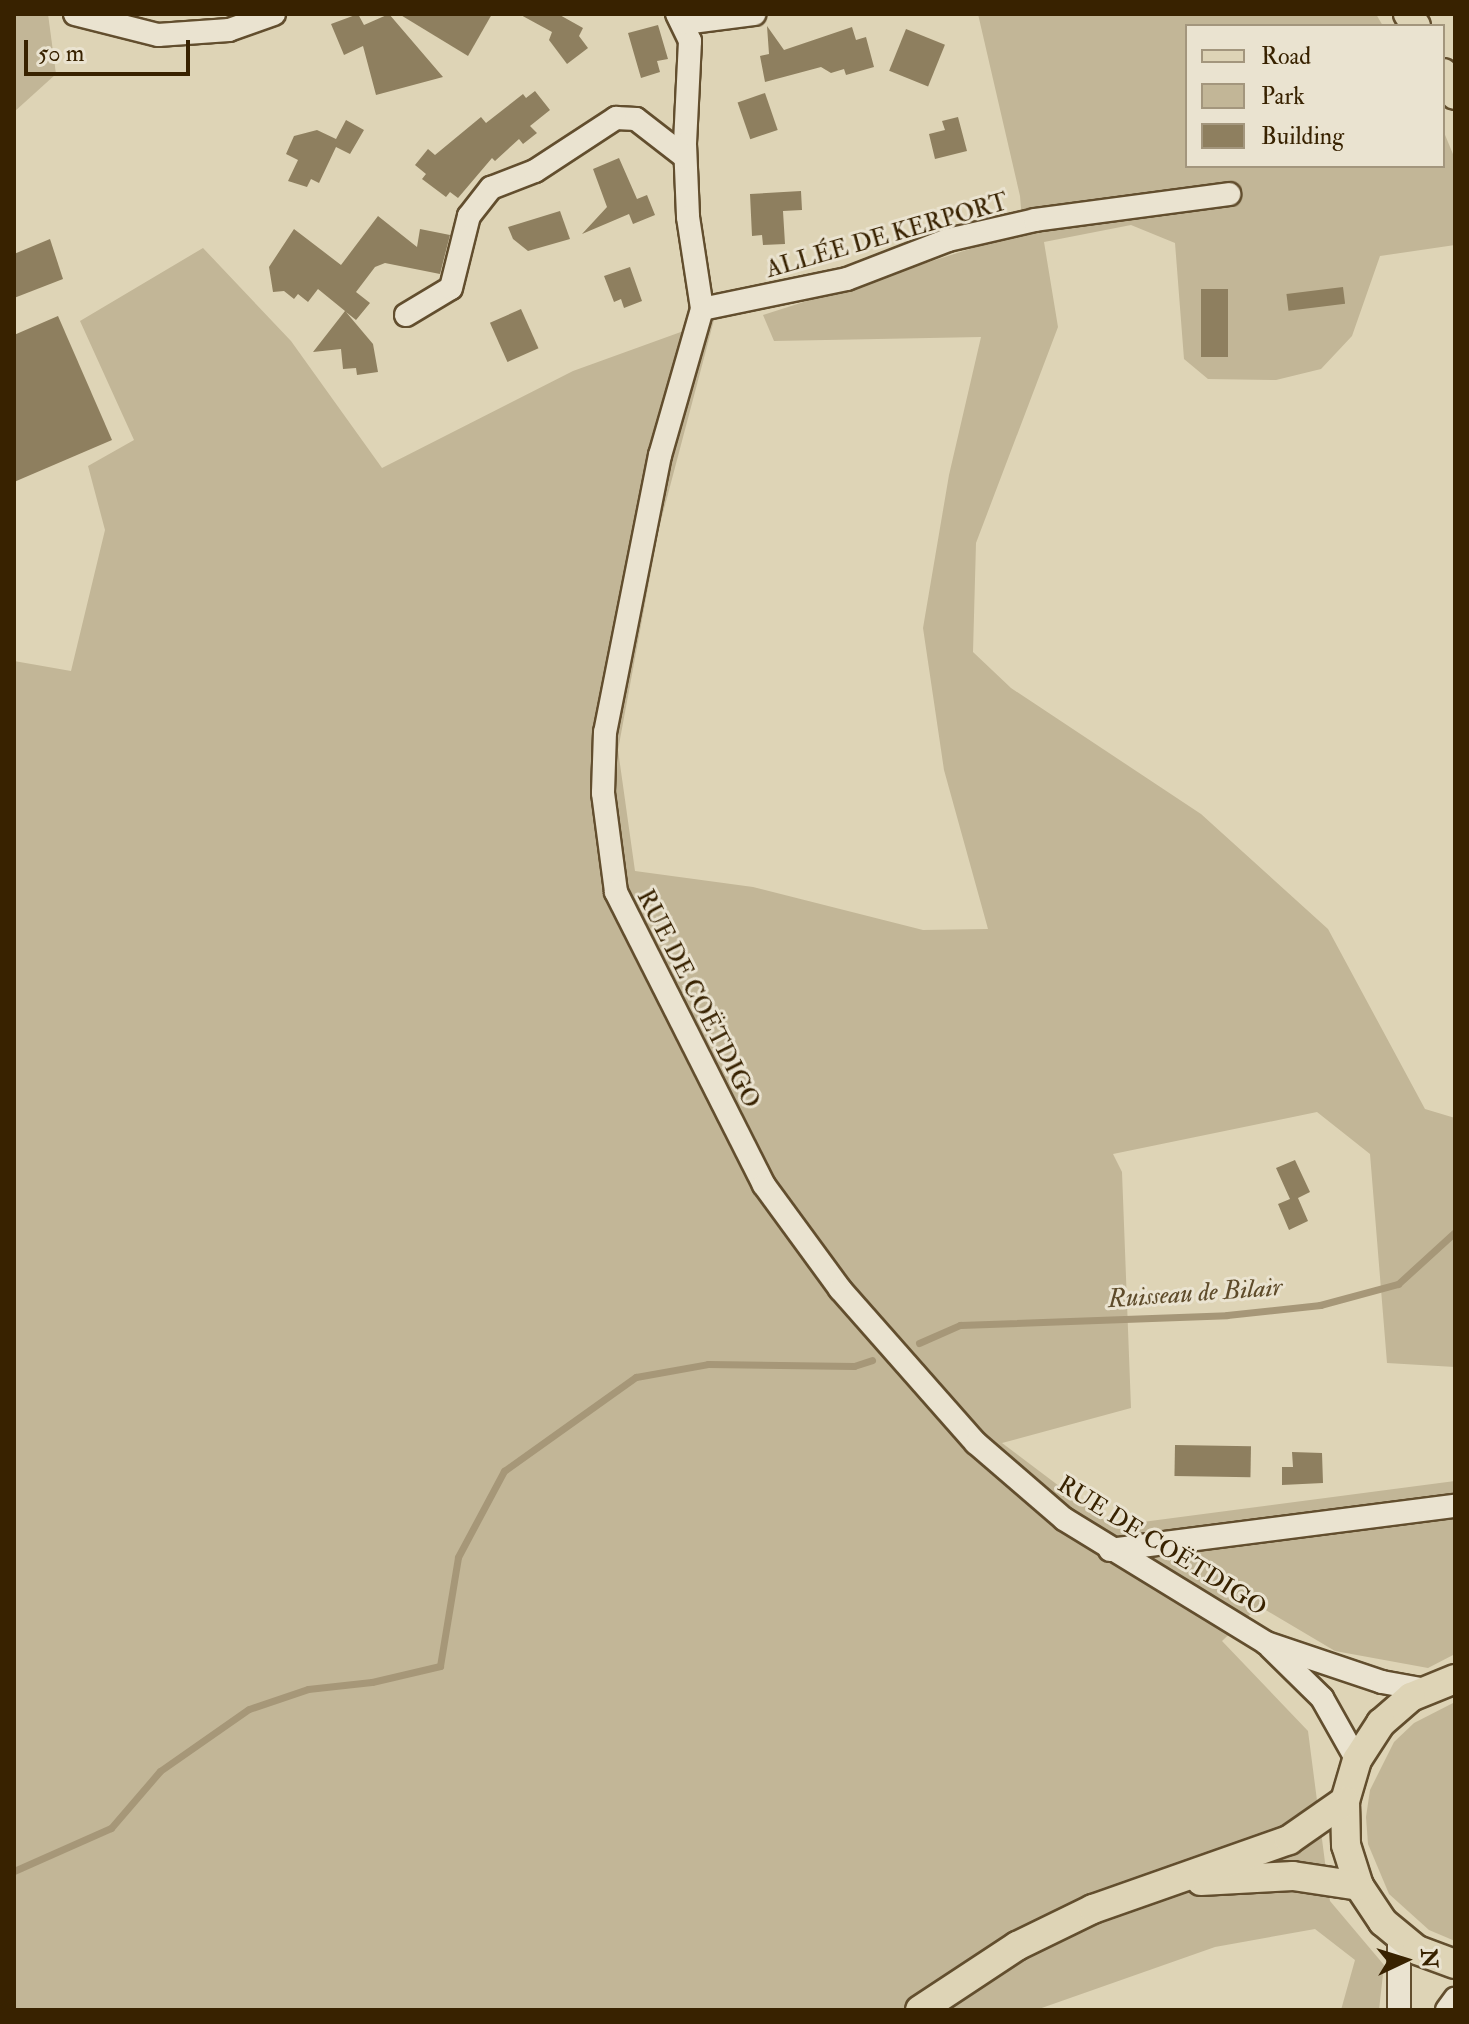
<!DOCTYPE html>
<html>
<head>
<meta charset="utf-8">
<style>
  body { margin:0 }
  #map { position:relative; width:1469px; height:2024px; overflow:hidden; background:#ded4b6; font-family:"IM FELL Double Pica",serif }
  div>[style] { position:absolute }
  [style*='--x'] { left:calc(var(--x)*1px); top:calc(var(--y)*1px); width:calc(var(--w)*1px); rotate:calc(var(--a)*1deg) }
  .green>* { inset:0; background:#c2b697 }
  .stream>* { height:7px; margin:-3.5px; padding:0 3.5px; transform-origin:3.5px; border-radius:3.5px; background:#a69778 }
  .building>* { inset:0; background:#8e7f5f; transform-origin:0 0 }
  .roads { filter:drop-shadow(2px 0 #624e2e) drop-shadow(-2px 0 #624e2e) drop-shadow(0 2px #624e2e) drop-shadow(0 -2px #624e2e) }
  .minor>* { height:22px; margin:-11px; padding:0 11px; transform-origin:11px; border-radius:11px; background:#eae3d0 }
  .major>* { height:28px; margin:-14px; padding:0 14px; transform-origin:14px; border-radius:14px; background:#ded4b6 }
  span { translate:-50% -50%; white-space:nowrap; text-align:center; line-height:1.15; -webkit-text-stroke:6px #eae3d0; paint-order:stroke }
  .street-label { font-size:24px; color:#382200 }
  .water-label { font-size:26px; color:#5e4b2a; font-style:italic }
  .frame { position:absolute; inset:0; border:16px solid #382200; pointer-events:none }
  .legend { position:absolute; left:1185px; top:24px; width:260px; height:144px; box-sizing:border-box; background:#eae3d0; border:2px solid #a3967d; margin:0; padding:10px 14px; list-style:none; font-size:24px; color:#382200 }
  .legend li { display:flex; align-items:center; gap:16px; height:40px }
  .legend b { width:40px; border:2px solid #a3967d }
  .north { position:absolute; left:1365px; top:1920px; width:80px; height:80px; -webkit-text-stroke:6px #eae3d0; paint-order:stroke; rotate:86deg; font-size:22px; font-weight:700; line-height:32px; text-align:center; color:#382200 }
  .north::after { content:''; display:block; margin:auto; width:28px; height:36px; background:#382200; clip-path:polygon(50% 0,100% 100%,50% 72%,0 100%) }
  .scale { position:absolute; left:24px; top:40px; width:166px; height:36px; box-sizing:border-box; border:4px solid #382200; border-top:0; padding-left:10px; font-size:24px; line-height:28px; white-space:nowrap; color:#382200; -webkit-text-stroke:6px #eae3d0; paint-order:stroke }
</style>
</head>
<body>
<div id="map">
  <div class="green">
    <div style="clip-path:polygon(14px 14px,48px 14px,56px 74px,14px 112px)"></div>
    <div style="clip-path:polygon(978px 14px,1376px 14px,1383px 26px,1187px 26px,1187px 166px,1443px 166px,1443px 130px,1455px 159px,1455px 245px,1380px 256px,1352px 336px,1321px 369px,1276px 380px,1208px 379px,1184px 359px,1175px 243px,1131px 225px,1044px 242px,1058px 327px,976px 543px,973px 652px,1011px 688px,1201px 814px,1328px 929px,1425px 1109px,1455px 1118px,1455px 1367px,1387px 1363px,1370px 1154px,1317px 1112px,1113px 1154px,1122px 1172px,1131px 1408px,1002px 1443px,1112px 1526px,1455px 1481px,1455px 1654px,1428px 1668px,1335px 1651px,1259px 1606px,1222px 1641px,1308px 1731px,1330px 1901px,1384px 1965px,1379px 2010px,1341px 2010px,1355px 1960px,1315px 1929px,1215px 1947px,1036px 2010px,14px 2010px,14px 661px,71px 671px,105px 530px,88px 466px,134px 440px,80px 321px,203px 248px,291px 341px,382px 468px,573px 371px,714px 320px,659px 528px,618px 750px,635px 871px,753px 887px,923px 930px,988px 929px,944px 770px,923px 628px,949px 475px,981px 337px,774px 341px,763px 315px,1023px 232px,1020px 196px)"></div>
    <div style="clip-path:polygon(1455px 1702px,1455px 1941px,1429px 1930px,1389px 1894px,1368px 1844px,1366px 1817px,1370px 1790px,1394px 1742px,1414px 1723px)"></div>
  </div>
  <div class="stream">
    <div style="--x:919;--y:1343;--w:45;--a:-23.7"></div>
    <div style="--x:960;--y:1325;--w:267;--a:-2.1"></div>
    <div style="--x:1227;--y:1315;--w:94;--a:-6.1"></div>
    <div style="--x:1320;--y:1305;--w:81;--a:-15.1"></div>
    <div style="--x:1398;--y:1284;--w:77;--a:-42.4"></div>
    <div style="--x:14;--y:1871;--w:106;--a:-23.9"></div>
    <div style="--x:111;--y:1828;--w:75;--a:-49.3"></div>
    <div style="--x:160;--y:1771;--w:108;--a:-34.9"></div>
    <div style="--x:249;--y:1709;--w:62;--a:-18.7"></div>
    <div style="--x:308;--y:1689;--w:64;--a:-6.2"></div>
    <div style="--x:372;--y:1682;--w:70;--a:-13.2"></div>
    <div style="--x:440;--y:1666;--w:110;--a:-80.6"></div>
    <div style="--x:458;--y:1557;--w:98;--a:-61.9"></div>
    <div style="--x:504;--y:1471;--w:162;--a:-35.5"></div>
    <div style="--x:636;--y:1377;--w:73;--a:-10.2"></div>
    <div style="--x:708;--y:1364;--w:146;--a:0.8"></div>
    <div style="--x:854;--y:1366;--w:19;--a:-18"></div>
  </div>
  <div class="building">
    <div style="clip-path:polygon(358px 14px,364px 25px,389px 14px,443px 77px,376px 95px,363px 46px,344px 55px,331px 24px)"></div>
    <div style="clip-path:polygon(399px 14px,492px 14px,468px 56px)"></div>
    <div style="clip-path:polygon(519px 14px,558px 14px,583px 28px,579px 36px,588px 48px,567px 64px,549px 40px,552px 32px)"></div>
    <div style="clip-path:polygon(658px 25px,668px 59px,657px 61px,660px 72px,641px 78px,628px 33px)"></div>
    <div style="clip-path:polygon(767px 26px,784px 50px,852px 27px,856px 40px,866px 37px,874px 67px,846px 75px,844px 69px,831px 73px,821px 67px,765px 82px,760px 56px,769px 54px)"></div>
    <div style="left:906px;top:29px;width:42px;height:45px;rotate:22deg"></div>
    <div style="clip-path:polygon(535px 91px,550px 110px,530px 126px,537px 133px,523px 144px,519px 139px,495px 161px,492px 158px,458px 198px,450px 192px,446px 197px,422px 179px,426px 174px,415px 165px,428px 149px,435px 155px,481px 117px,486px 123px,523px 94px,526px 98px)"></div>
    <div style="left:765px;top:93px;width:39px;height:29px;rotate:71deg"></div>
    <div style="clip-path:polygon(958px 117px,967px 151px,935px 159px,929px 134px,945px 130px,942px 121px)"></div>
    <div style="clip-path:polygon(346px 120px,364px 130px,350px 154px,336px 147px,319px 183px,311px 179px,307px 187px,288px 181px,298px 160px,286px 154px,294px 136px,317px 130px,336px 139px)"></div>
    <div style="clip-path:polygon(619px 158px,637px 199px,647px 195px,655px 215px,633px 224px,629px 214px,582px 234px,607px 207px,593px 169px)"></div>
    <div style="clip-path:polygon(801px 191px,802px 210px,783px 211px,785px 244px,763px 245px,762px 235px,752px 236px,750px 194px)"></div>
    <div style="clip-path:polygon(560px 211px,570px 239px,528px 251px,513px 239px,508px 227px)"></div>
    <div style="clip-path:polygon(378px 216px,417px 247px,420px 229px,450px 235px,440px 274px,385px 263px,375px 267px,356px 292px,370px 303px,356px 320px,346px 312px,373px 344px,378px 372px,357px 375px,356px 368px,343px 369px,341px 349px,313px 352px,345px 311px,318px 289px,308px 302px,298px 294px,294px 299px,284px 291px,273px 292px,269px 267px,294px 229px,341px 265px)"></div>
    <div style="clip-path:polygon(50px 239px,63px 279px,14px 298px,14px 254px)"></div>
    <div style="clip-path:polygon(630px 267px,642px 301px,624px 308px,621px 299px,614px 302px,604px 276px)"></div>
    <div style="left:1343px;top:287px;width:17px;height:57px;rotate:83deg"></div>
    <div style="left:1201px;top:289px;width:27px;height:68px"></div>
    <div style="left:521px;top:309px;width:43px;height:34px;rotate:66deg"></div>
    <div style="clip-path:polygon(58px 316px,112px 440px,14px 482px,14px 335px)"></div>
    <div style="clip-path:polygon(1295px 1160px,1310px 1192px,1298px 1198px,1308px 1221px,1289px 1230px,1278px 1204px,1290px 1199px,1276px 1168px)"></div>
    <div style="left:1175px;top:1445px;width:76px;height:31px;rotate:1deg"></div>
    <div style="clip-path:polygon(1292px 1452px,1322px 1453px,1323px 1483px,1282px 1485px,1282px 1467px,1293px 1467px)"></div>
  </div>
  <div class="roads">
    <div class="minor">
      <div style="--x:75;--y:14;--w:86;--a:14.2"></div>
      <div style="--x:158;--y:35;--w:71;--a:-4"></div>
      <div style="--x:229;--y:30;--w:48;--a:-19.6"></div>
      <div style="--x:677;--y:14;--w:30;--a:64"></div>
      <div style="--x:690;--y:41;--w:103;--a:92.8"></div>
      <div style="--x:685;--y:144;--w:73;--a:87.6"></div>
      <div style="--x:688;--y:217;--w:93;--a:81.3"></div>
      <div style="--x:702;--y:309;--w:152;--a:106"></div>
      <div style="--x:660;--y:455;--w:282;--a:101.2"></div>
      <div style="--x:605;--y:732;--w:61;--a:91.9"></div>
      <div style="--x:603;--y:793;--w:100;--a:82.5"></div>
      <div style="--x:616;--y:892;--w:328;--a:63.2"></div>
      <div style="--x:764;--y:1185;--w:129;--a:53.8"></div>
      <div style="--x:840;--y:1289;--w:205;--a:48.6"></div>
      <div style="--x:976;--y:1443;--w:116;--a:40.8"></div>
      <div style="--x:1064;--y:1519;--w:237;--a:31.5"></div>
      <div style="--x:1266;--y:1643;--w:122;--a:18.6"></div>
      <div style="--x:1382;--y:1682;--w:45;--a:10.3"></div>
      <div style="--x:685;--y:23;--w:70;--a:-7.4"></div>
      <div style="--x:702;--y:309;--w:148;--a:-11.7"></div>
      <div style="--x:847;--y:279;--w:108;--a:-21.1"></div>
      <div style="--x:948;--y:240;--w:89;--a:-12.9"></div>
      <div style="--x:1035;--y:220;--w:196;--a:-7.6"></div>
      <div style="--x:406;--y:315;--w:52;--a:-31"></div>
      <div style="--x:451;--y:288;--w:74;--a:-76"></div>
      <div style="--x:469;--y:216;--w:36;--a:-52"></div>
      <div style="--x:491;--y:188;--w:47;--a:-21.1"></div>
      <div style="--x:535;--y:171;--w:97;--a:-33.2"></div>
      <div style="--x:616;--y:118;--w:20;--a:3"></div>
      <div style="--x:636;--y:119;--w:62;--a:37.8"></div>
      <div style="--x:1110;--y:1550;--w:348;--a:-7.3"></div>
      <div style="--x:1270;--y:1647;--w:73;--a:44.4"></div>
      <div style="--x:1322;--y:1698;--w:71;--a:60.6"></div>
      <div style="--x:1399;--y:1935;--w:75;--a:90"></div>
      <div style="--x:1447;--y:2010;--w:14;--a:-54"></div>
    </div>
    <div class="major">
      <div style="--x:1408;--y:14;--w:14;--a:56"></div>
      <div style="--x:1443;--y:73;--w:25;--a:61"></div>
      <div style="--x:1455;--y:1679;--w:48;--a:157.8"></div>
      <div style="--x:1411;--y:1697;--w:40;--a:139"></div>
      <div style="--x:1381;--y:1723;--w:44;--a:123"></div>
      <div style="--x:1357;--y:1760;--w:43;--a:106.3"></div>
      <div style="--x:1345;--y:1801;--w:44;--a:88.7"></div>
      <div style="--x:1346;--y:1845;--w:43;--a:72.4"></div>
      <div style="--x:1359;--y:1886;--w:43;--a:56.3"></div>
      <div style="--x:1383;--y:1922;--w:44;--a:39.5"></div>
      <div style="--x:1417;--y:1950;--w:40;--a:20.2"></div>
      <div style="--x:1201;--y:1881;--w:92;--a:-3.1"></div>
      <div style="--x:1293;--y:1876;--w:67;--a:8.6"></div>
      <div style="--x:920;--y:2010;--w:116;--a:-33.4"></div>
      <div style="--x:1017;--y:1946;--w:85;--a:-26"></div>
      <div style="--x:1093;--y:1909;--w:208;--a:-19.4"></div>
      <div style="--x:1289;--y:1840;--w:68;--a:-34.9"></div>
    </div>
  </div>
  <div class="street-label">
    <span style="left:887px;top:236px;rotate:-16deg">ALLÉE DE KERPORT</span>
    <span style="left:698px;top:999px;rotate:63deg">RUE DE COËTDIGO</span>
    <span style="left:1162px;top:1546px;rotate:32deg">RUE DE COËTDIGO</span>
  </div>
  <div class="water-label">
    <span style="left:1195px;top:1294px;rotate:-4deg">Ruisseau de Bilair</span>
  </div>
  <div class="frame"></div>
  <ul class="legend">
  <li><b style="height:10px;background:#ded4b6"></b>Road</li>
  <li><b style="height:22px;background:#c2b697"></b>Park</li>
  <li><b style="height:22px;background:#8e7f5f"></b>Building</li>
  </ul>
  <div class="north">N</div>
  <div class="scale">50 m</div>
</div>
</body>
</html>
